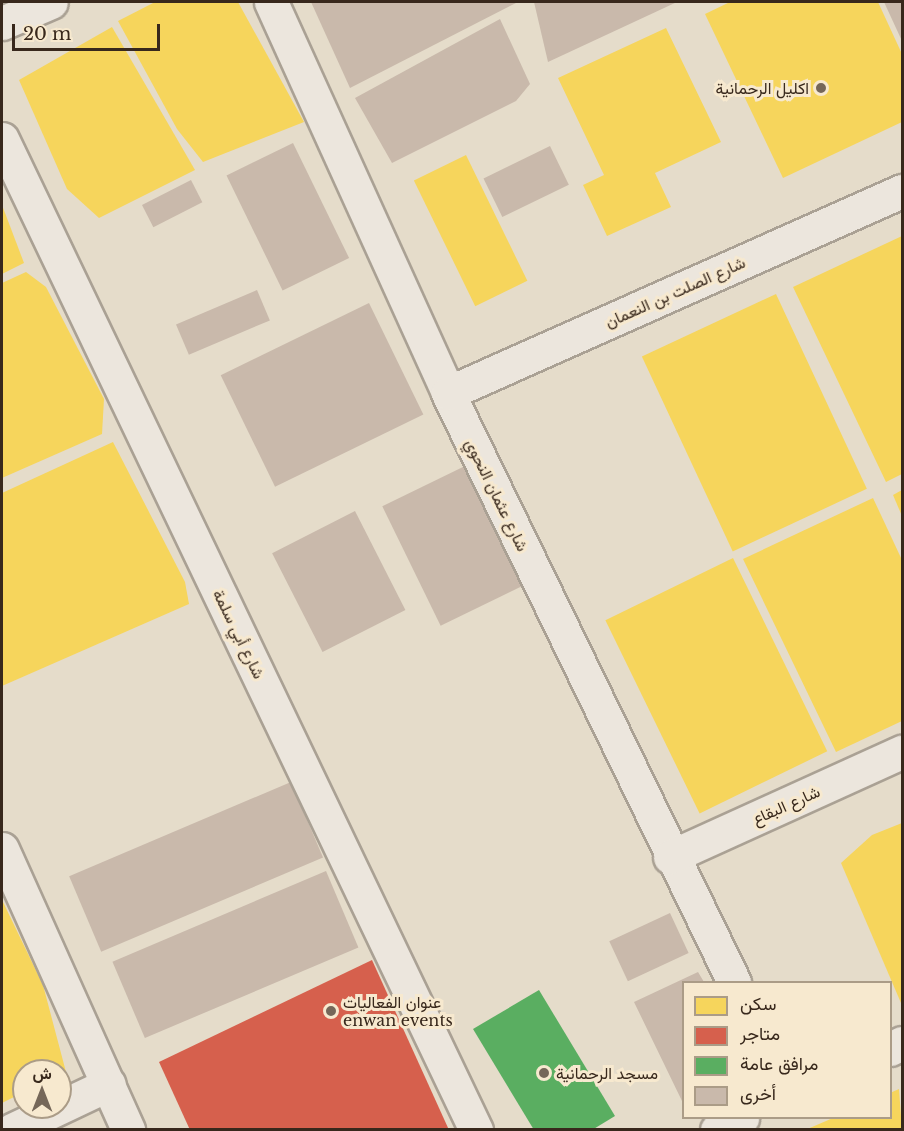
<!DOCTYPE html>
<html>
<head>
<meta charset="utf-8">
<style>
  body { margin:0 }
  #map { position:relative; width:904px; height:1131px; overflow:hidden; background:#e5dcca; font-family:"Libre Baskerville",Vazirmatn,serif }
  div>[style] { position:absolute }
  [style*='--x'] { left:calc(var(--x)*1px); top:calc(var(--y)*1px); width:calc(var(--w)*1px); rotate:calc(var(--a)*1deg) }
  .homes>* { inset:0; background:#f6d55c; transform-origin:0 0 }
  .shops>* { inset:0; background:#d6604d }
  .public>* { inset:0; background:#5aae61 }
  .building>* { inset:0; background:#c9b9ab; transform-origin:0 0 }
  .roads { filter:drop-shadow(2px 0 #aaa194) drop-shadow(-2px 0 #aaa194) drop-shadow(0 2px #aaa194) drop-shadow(0 -2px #aaa194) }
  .minor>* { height:33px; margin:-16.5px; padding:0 16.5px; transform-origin:16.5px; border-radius:16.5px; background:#ece6dd }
  .dots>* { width:16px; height:16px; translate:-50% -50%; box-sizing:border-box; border:3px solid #f7e9cf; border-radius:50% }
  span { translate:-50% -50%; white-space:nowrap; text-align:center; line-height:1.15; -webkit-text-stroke:6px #f7e9cf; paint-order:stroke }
  .poi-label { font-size:16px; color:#38281c }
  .right { translate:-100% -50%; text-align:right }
  .left { translate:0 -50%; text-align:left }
  .street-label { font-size:16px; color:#38281c }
  .frame { position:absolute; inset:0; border:3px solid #38281c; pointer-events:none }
  .legend { position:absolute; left:682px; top:981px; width:210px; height:138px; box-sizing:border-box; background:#f7e9cf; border:2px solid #ab9c87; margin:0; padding:8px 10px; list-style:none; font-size:18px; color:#38281c }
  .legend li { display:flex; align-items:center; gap:12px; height:30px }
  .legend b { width:30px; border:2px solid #ab9c87 }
  .north { position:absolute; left:12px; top:1059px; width:60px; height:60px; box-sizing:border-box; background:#f7e9cf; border:2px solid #ab9c87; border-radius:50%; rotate:0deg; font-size:16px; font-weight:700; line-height:24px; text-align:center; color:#38281c }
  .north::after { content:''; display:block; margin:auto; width:21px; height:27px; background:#756759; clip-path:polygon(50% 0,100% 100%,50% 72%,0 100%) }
  .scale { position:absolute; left:12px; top:24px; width:148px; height:27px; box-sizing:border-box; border:3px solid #38281c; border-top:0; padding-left:8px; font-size:18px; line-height:21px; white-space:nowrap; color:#38281c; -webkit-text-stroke:4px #f7e9cf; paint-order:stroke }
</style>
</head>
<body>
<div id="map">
  <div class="homes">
    <div style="clip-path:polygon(155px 2px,238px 2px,304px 122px,203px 162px,177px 129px,118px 21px)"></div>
    <div style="clip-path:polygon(730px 2px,878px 2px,902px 54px,902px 122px,783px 178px,705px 14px)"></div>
    <div style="clip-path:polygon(112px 27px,195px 170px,99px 218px,67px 189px,19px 80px)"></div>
    <div style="clip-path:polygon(666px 28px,721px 142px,655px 173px,671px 207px,607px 236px,583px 185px,604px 175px,558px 78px)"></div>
    <div style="left:466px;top:155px;width:140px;height:58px;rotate:64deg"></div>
    <div style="clip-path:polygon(2px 205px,24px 263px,2px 274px)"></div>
    <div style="clip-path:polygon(902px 236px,902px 474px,886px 482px,793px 287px)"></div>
    <div style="clip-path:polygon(26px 272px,46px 287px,104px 399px,102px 434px,2px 478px,2px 283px)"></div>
    <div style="left:776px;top:294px;width:215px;height:148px;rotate:65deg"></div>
    <div style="clip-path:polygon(113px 442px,185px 582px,189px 604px,2px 686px,2px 493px)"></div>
    <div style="clip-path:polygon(902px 490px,902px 516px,893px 495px)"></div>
    <div style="clip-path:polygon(873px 498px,902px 560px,902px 721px,836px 752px,743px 559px)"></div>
    <div style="left:733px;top:558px;width:215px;height:142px;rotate:64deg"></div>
    <div style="clip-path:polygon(902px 823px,902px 1002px,901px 1003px,841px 863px,872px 835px)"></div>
    <div style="clip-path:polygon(3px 902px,43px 985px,66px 1072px,24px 1071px,24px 1092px,2px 1103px)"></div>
    <div style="clip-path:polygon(899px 1089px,902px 1130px,805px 1130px,833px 1118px,890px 1118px,890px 1093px)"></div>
  </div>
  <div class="shops">
    <div style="clip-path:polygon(372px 960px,449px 1130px,190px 1130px,159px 1062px)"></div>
  </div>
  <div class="public">
    <div style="clip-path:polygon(539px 990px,615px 1116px,592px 1130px,534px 1130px,473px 1029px)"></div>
  </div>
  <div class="building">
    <div style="clip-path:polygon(311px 2px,518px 2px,350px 88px)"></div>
    <div style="clip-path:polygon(534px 2px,677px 2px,548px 62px)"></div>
    <div style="clip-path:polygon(884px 2px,902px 2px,902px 41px)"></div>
    <div style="clip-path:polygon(500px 19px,530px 84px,516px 101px,392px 163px,355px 98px)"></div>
    <div style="left:293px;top:143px;width:128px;height:74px;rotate:64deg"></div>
    <div style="left:550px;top:146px;width:43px;height:74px;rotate:64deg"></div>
    <div style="left:191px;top:180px;width:25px;height:55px;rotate:63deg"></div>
    <div style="left:257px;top:290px;width:33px;height:88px;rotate:67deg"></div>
    <div style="left:369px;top:303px;width:124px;height:165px;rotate:64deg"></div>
    <div style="left:465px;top:466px;width:133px;height:92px;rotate:64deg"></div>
    <div style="left:355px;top:511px;width:111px;height:93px;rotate:63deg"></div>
    <div style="left:291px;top:782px;width:82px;height:241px;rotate:67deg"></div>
    <div style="left:326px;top:871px;width:83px;height:232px;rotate:67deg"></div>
    <div style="left:670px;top:913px;width:44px;height:67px;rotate:65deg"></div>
    <div style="clip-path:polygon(698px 972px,704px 982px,684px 982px,682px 1101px,634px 1002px)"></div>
  </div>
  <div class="roads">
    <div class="minor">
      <div style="--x:271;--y:2;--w:429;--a:65.6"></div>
      <div style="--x:448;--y:393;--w:655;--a:64.1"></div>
      <div style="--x:2;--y:23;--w:53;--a:-23.2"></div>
      <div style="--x:2;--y:139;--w:1099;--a:64.44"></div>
      <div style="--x:448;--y:393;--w:497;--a:-24"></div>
      <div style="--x:2;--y:849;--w:308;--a:65.8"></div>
      <div style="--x:670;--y:857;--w:255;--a:-24.4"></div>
      <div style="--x:890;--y:1049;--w:13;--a:-27"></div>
      <div style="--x:12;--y:1130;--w:107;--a:-25.4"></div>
      <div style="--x:717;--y:1130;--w:28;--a:-26"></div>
    </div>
  </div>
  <div class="dots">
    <div style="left:821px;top:88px;background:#756759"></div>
    <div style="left:331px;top:1011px;background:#756759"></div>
    <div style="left:544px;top:1073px;background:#756759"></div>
  </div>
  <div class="poi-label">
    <span class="right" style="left:809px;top:88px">اكليل الرحمانية</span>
    <span class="left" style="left:343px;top:1011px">عنوان الفعاليات<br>enwan events</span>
    <span class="left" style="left:556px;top:1073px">مسجد الرحمانية</span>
  </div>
  <div class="street-label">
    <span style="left:675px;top:292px;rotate:-24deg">شارع الصلت بن النعمان</span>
    <span style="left:497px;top:495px;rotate:64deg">شارع عثمان النحوي</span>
    <span style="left:239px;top:634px;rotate:64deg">شارع أبي سلمة</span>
    <span style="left:786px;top:805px;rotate:-24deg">شارع البقاع</span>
  </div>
  <div class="frame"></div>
  <ul class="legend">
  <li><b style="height:16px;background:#f6d55c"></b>سكن</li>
  <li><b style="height:16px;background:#d6604d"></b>متاجر</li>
  <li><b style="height:16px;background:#5aae61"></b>مرافق عامة</li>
  <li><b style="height:16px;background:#c9b9ab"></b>أخرى</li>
  </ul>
  <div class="north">ش</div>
  <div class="scale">20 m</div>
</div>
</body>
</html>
